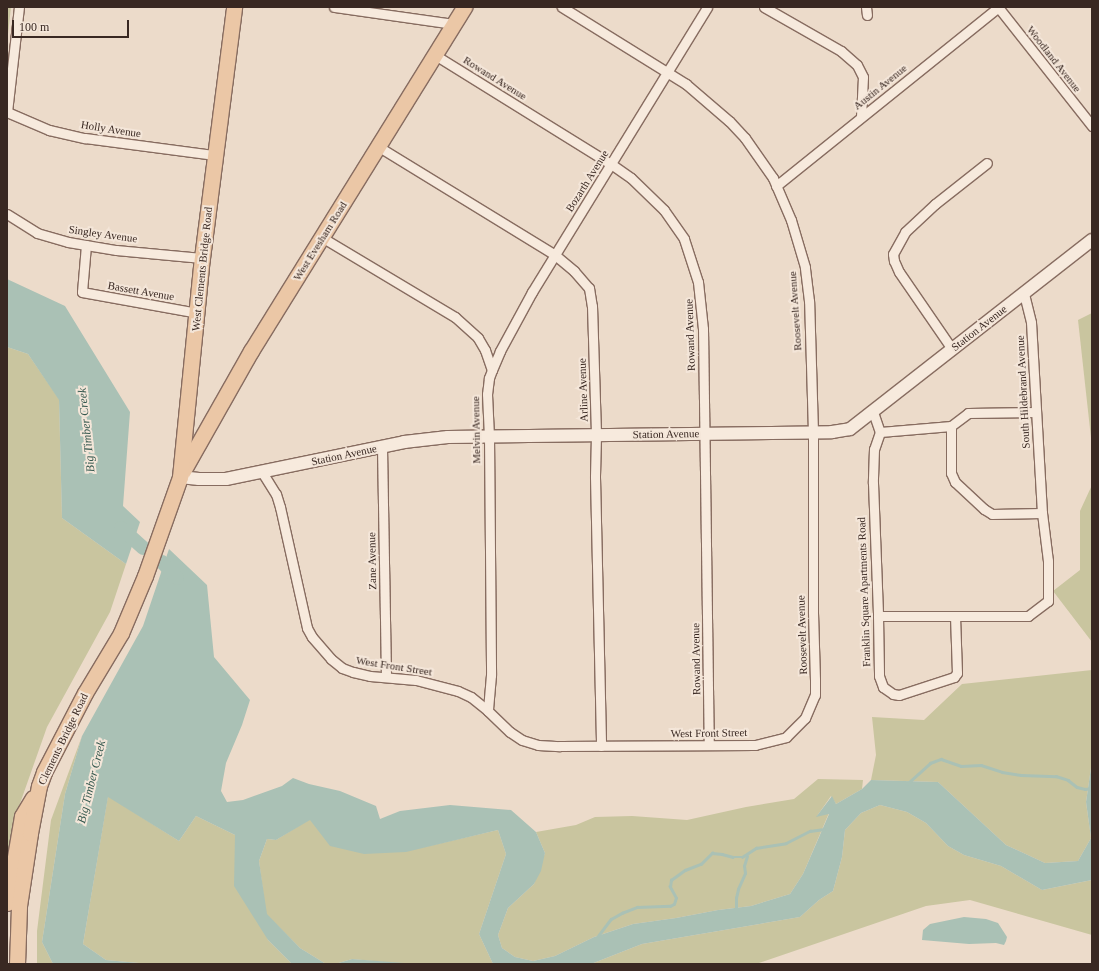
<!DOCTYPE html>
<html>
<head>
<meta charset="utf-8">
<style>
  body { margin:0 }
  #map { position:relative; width:1099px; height:971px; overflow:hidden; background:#ecdbca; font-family:"Times New Roman",serif }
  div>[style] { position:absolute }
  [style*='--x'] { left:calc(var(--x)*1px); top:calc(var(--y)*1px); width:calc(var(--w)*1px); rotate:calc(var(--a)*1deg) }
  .green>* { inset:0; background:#c9c59f }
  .water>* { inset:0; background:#aac1b5 }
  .stream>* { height:2.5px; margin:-1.25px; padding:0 1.25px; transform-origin:1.25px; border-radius:1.25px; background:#aac1b5 }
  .river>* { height:14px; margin:-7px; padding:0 7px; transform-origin:7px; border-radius:7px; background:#aac1b5 }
  .roads { filter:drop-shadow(1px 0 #876c60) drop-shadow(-1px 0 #876c60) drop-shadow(0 1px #876c60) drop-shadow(0 -1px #876c60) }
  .minor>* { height:9px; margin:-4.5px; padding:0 4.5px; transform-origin:4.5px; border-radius:4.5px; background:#f7eadd }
  .tertiary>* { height:12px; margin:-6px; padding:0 6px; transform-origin:6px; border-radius:6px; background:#f7eadd }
  .primary>* { height:15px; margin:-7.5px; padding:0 7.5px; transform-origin:7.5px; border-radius:7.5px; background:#ebc7a6 }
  span { translate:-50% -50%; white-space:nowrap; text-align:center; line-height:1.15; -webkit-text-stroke:4px #f4e6d9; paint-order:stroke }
  .street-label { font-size:11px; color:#392822 }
  .water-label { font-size:12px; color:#33574d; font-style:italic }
  .frame { position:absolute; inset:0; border:8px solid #392822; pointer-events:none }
  .scale { position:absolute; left:12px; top:20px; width:117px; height:18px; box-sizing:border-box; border:2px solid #392822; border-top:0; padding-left:5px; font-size:12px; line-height:14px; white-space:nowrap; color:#392822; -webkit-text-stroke:3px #f4e6d9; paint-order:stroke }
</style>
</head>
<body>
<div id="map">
  <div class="green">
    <div style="clip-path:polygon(7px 7px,11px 7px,7px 43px)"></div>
    <div style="clip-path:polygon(1092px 313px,1092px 447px,1078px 320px)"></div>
    <div style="clip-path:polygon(7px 347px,28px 354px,59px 399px,62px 518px,126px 564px,110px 612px,47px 727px,17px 812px,7px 864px)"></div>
    <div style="clip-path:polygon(1092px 485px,1092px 642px,1053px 591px,1080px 570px,1080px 511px)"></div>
    <div style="clip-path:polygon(1092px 670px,1092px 761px,1086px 802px,1091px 838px,1078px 861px,1045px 863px,1006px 845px,938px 782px,871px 780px,876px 755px,872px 717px,924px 720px,962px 684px)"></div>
    <div style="clip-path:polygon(82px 736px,65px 794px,42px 942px,53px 964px,37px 964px,37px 931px,51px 820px)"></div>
    <div style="clip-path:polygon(818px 779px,863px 780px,862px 789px,836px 804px,831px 796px,817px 816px,829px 813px,803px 874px,790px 894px,751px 906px,718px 910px,676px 918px,633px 924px,594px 937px,555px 956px,533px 961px,515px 957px,502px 948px,498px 935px,508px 908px,534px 884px,545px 853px,536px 832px,576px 825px,595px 817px,632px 816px,687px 820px,746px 807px,794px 799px)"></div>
    <div style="clip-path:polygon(108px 796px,179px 841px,196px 816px,235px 835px,235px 853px,268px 940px,292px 964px,150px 964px,106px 960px,83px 944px)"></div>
    <div style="clip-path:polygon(880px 805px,907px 812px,926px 823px,948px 846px,964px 855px,1001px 866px,1042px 890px,1092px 880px,1092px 935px,970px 900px,926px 906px,756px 964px,591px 964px,642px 944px,800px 917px,819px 900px,833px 891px,842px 857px,845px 830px,861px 813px)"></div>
    <div style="clip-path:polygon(310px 819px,420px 848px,498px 830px,506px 854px,479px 934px,493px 964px,405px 964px,352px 959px,335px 964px,326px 964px,300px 948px,266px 914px,259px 861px,267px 839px,276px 840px)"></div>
  </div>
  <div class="water">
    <div style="clip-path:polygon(7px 279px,65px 306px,130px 412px,123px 506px,140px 522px,126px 564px,62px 518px,59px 400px,28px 354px,7px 347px)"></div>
    <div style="clip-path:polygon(169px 549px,207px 585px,214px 657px,250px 700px,242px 725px,226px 763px,221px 791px,227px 802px,243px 800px,282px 786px,293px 778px,309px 784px,340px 791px,376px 806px,380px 819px,400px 811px,450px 805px,511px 810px,536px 832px,545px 853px,541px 871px,534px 884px,508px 908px,498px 935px,502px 948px,515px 957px,533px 961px,555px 956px,594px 937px,633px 924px,676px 918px,718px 910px,751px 906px,790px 894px,803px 874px,829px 814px,816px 817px,832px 796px,836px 804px,862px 789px,871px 780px,938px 782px,1006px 845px,1045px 863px,1078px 861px,1091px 838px,1086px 802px,1092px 761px,1092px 880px,1042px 890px,1001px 866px,964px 855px,948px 846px,926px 823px,907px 812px,880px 805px,861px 813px,845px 830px,842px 857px,833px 891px,819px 900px,800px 917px,642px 944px,591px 964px,493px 964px,479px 934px,506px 854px,498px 830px,406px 852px,364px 854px,330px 846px,310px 820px,276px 840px,267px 839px,259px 861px,267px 914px,300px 948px,326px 964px,292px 964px,268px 940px,234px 886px,235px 835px,196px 816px,179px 841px,108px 797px,83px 944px,106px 960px,150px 964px,53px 964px,42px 942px,65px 794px,82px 736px,143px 626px)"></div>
    <div style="clip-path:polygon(964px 917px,986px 919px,998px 923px,1007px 937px,1006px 941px,1004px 945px,996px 943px,969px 944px,922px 940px,923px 930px,930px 924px)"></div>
    <div style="clip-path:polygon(352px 959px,404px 963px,405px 964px,335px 964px)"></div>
  </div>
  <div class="stream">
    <div style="--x:907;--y:784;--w:31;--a:-42"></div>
    <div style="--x:930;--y:763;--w:12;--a:-20"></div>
    <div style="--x:941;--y:759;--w:21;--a:19"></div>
    <div style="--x:961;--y:766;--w:20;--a:-3"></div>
    <div style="--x:981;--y:765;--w:22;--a:18"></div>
    <div style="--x:1002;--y:772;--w:19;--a:9"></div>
    <div style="--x:1021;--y:775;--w:35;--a:2"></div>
    <div style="--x:1056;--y:776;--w:13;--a:18"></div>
    <div style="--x:1068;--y:780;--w:11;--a:38"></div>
    <div style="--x:1077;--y:787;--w:8;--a:14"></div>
    <div style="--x:1085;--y:789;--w:7;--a:-8"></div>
    <div style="--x:736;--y:911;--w:13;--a:-90"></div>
    <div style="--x:736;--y:898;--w:9;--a:-77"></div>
    <div style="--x:738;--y:889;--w:17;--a:-66"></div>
    <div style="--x:745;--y:873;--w:7;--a:-98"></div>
    <div style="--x:744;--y:866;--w:10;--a:-73"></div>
    <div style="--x:598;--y:936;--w:21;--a:-53"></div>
    <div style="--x:611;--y:919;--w:13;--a:-29"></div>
    <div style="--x:622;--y:913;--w:16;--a:-22"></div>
    <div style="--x:637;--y:907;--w:33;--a:-2"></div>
    <div style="--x:670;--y:906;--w:4;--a:-27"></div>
    <div style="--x:674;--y:904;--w:6;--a:-72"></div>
    <div style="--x:676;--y:898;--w:13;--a:-119"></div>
    <div style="--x:670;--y:887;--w:7;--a:-82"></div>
    <div style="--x:671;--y:880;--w:17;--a:-36"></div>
    <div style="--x:685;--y:870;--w:17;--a:-21"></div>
    <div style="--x:701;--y:864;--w:16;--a:-45"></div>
    <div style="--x:712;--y:853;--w:10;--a:6"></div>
    <div style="--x:722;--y:854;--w:11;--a:15"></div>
    <div style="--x:733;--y:857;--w:9;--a:0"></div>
    <div style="--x:742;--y:857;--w:17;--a:-33"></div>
    <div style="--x:756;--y:848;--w:30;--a:-9"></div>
    <div style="--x:786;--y:843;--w:27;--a:-27"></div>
    <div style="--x:810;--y:831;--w:14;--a:-8"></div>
  </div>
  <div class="river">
    <div style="--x:121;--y:528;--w:30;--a:42"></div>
    <div style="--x:162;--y:562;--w:22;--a:47"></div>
  </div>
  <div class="roads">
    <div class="minor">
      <div style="--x:334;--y:7;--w:120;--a:8.1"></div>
      <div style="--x:764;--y:7;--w:89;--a:29.7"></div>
      <div style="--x:841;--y:51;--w:21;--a:41"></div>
      <div style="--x:857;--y:65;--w:13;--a:63"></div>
      <div style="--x:863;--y:77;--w:40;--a:92.9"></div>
      <div style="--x:866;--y:7;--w:8;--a:83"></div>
      <div style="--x:998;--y:7;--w:152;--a:51.7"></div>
      <div style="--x:435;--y:55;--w:207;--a:31.8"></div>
      <div style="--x:611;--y:164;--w:24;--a:35"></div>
      <div style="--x:631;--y:178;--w:46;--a:44.1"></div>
      <div style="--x:664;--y:210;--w:35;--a:55"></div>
      <div style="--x:684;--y:239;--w:45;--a:72"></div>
      <div style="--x:698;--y:282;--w:47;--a:83.9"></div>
      <div style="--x:703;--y:329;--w:416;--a:89.2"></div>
      <div style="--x:7;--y:112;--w:46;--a:23.2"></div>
      <div style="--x:49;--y:130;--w:37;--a:13"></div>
      <div style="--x:85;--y:138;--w:131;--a:7.5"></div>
      <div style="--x:7;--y:112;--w:106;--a:-83.5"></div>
      <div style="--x:379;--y:147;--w:206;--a:31.5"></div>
      <div style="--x:555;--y:255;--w:25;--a:40"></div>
      <div style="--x:574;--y:271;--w:23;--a:49"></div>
      <div style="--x:589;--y:288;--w:18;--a:81"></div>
      <div style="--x:592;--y:306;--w:129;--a:88.2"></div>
      <div style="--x:596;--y:435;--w:42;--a:91.4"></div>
      <div style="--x:595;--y:477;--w:269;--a:88.7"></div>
      <div style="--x:776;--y:186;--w:286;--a:-38.8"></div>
      <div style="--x:7;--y:214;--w:36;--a:32"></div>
      <div style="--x:37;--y:233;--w:32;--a:16"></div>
      <div style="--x:68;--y:242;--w:49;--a:9.5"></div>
      <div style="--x:116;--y:250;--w:86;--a:5.3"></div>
      <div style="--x:323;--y:238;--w:154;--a:30.9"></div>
      <div style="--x:455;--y:317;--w:31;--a:42"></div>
      <div style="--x:478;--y:338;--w:14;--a:60"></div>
      <div style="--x:485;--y:350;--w:21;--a:71"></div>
      <div style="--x:492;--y:370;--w:9;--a:111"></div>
      <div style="--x:489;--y:378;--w:16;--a:97"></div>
      <div style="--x:487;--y:394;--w:42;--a:87.3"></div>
      <div style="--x:489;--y:436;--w:239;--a:89.5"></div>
      <div style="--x:491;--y:675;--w:36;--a:95"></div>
      <div style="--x:86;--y:245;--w:47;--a:94.9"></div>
      <div style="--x:82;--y:292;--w:117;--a:10.3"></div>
      <div style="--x:952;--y:349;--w:93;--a:-124.5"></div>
      <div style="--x:899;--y:272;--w:12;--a:-114"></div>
      <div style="--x:894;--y:261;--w:7;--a:-98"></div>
      <div style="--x:893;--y:254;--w:25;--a:-61"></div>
      <div style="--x:905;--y:232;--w:41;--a:-43"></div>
      <div style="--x:935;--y:204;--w:66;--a:-38.3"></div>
      <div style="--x:492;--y:370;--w:21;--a:-67"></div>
      <div style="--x:500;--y:351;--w:67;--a:-61.5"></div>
      <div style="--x:532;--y:292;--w:334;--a:-58.4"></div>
      <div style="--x:873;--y:412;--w:21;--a:71"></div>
      <div style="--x:951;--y:426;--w:71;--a:175.2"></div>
      <div style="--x:880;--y:432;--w:18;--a:109"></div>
      <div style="--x:874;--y:449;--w:34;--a:92"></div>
      <div style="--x:873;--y:483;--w:133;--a:87.8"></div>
      <div style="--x:878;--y:616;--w:60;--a:89"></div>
      <div style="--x:879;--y:676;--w:12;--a:70"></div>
      <div style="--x:883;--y:687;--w:12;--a:35"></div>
      <div style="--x:893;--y:694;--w:6;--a:9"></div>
      <div style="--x:899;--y:695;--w:58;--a:-18.1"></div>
      <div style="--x:954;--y:677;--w:5;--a:-53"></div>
      <div style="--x:957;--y:673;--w:56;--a:-92"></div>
      <div style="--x:951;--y:426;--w:47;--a:90"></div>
      <div style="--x:951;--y:473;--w:10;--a:66"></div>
      <div style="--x:955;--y:482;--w:40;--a:43"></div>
      <div style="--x:984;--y:509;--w:9;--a:32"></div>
      <div style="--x:992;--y:514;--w:50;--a:-1.1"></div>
      <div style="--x:1042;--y:513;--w:191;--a:-93.3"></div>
      <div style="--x:1031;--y:322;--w:30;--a:-104"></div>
      <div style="--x:951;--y:426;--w:21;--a:-37"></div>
      <div style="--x:968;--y:413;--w:68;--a:-0.8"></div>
      <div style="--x:382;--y:447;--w:229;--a:89"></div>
      <div style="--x:262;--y:472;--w:26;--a:58"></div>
      <div style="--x:276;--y:494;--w:14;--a:73"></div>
      <div style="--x:280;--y:507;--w:124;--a:77.4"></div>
      <div style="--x:307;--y:628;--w:10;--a:61"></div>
      <div style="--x:312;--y:637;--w:29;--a:49"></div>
      <div style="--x:331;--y:659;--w:14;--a:39"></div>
      <div style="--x:342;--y:668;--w:12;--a:20"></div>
      <div style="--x:353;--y:672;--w:17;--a:13"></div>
      <div style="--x:370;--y:676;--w:46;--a:5"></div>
      <div style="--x:416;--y:680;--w:43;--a:14.7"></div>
      <div style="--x:458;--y:691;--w:14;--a:25"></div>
      <div style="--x:471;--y:697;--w:22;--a:39"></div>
      <div style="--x:488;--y:711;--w:30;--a:44"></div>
      <div style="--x:510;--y:732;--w:14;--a:34"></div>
      <div style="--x:522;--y:740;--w:17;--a:17"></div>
      <div style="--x:538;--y:745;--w:22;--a:3"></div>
      <div style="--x:560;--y:746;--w:195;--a:-0.3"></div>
      <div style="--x:755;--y:745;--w:32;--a:-14"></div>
      <div style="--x:786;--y:737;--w:27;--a:-45"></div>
      <div style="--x:805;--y:718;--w:25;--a:-67"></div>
      <div style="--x:815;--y:695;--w:15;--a:-90"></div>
      <div style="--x:815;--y:680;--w:69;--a:-91.7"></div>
      <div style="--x:813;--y:611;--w:179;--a:-90"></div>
      <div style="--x:813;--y:432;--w:131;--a:-91.7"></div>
      <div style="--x:809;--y:301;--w:34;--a:-97"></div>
      <div style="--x:805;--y:267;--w:49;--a:-106.6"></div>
      <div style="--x:791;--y:220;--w:46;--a:-113.2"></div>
      <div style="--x:773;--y:178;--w:49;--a:-125"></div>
      <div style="--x:745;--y:138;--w:23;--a:-133"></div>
      <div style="--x:729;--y:121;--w:57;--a:-139.3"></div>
      <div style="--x:686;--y:84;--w:146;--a:-148.2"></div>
      <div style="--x:878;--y:616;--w:150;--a:0"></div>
      <div style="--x:1028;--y:616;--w:25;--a:-37"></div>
      <div style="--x:1048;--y:601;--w:40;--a:-90"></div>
      <div style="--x:1048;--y:561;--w:48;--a:-97.1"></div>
    </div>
    <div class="tertiary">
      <div style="--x:180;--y:477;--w:19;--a:6"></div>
      <div style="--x:199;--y:479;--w:27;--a:0"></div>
      <div style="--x:226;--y:479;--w:182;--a:-11.7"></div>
      <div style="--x:404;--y:442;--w:44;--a:-6.5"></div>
      <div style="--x:448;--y:437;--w:384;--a:-0.7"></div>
      <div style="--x:832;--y:432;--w:18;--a:-9"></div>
      <div style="--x:850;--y:429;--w:307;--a:-38"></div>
    </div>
    <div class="primary">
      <div style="--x:183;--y:471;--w:138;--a:-60.5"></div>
      <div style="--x:251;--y:351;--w:405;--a:-58.2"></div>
      <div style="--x:7;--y:903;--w:88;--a:-80.2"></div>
      <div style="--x:22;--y:816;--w:21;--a:-59"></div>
      <div style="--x:17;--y:964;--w:58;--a:-88"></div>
      <div style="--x:19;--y:906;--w:74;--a:-81.4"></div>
      <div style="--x:30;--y:833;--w:48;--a:-79.2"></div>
      <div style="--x:39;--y:786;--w:15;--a:-70"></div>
      <div style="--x:44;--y:772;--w:89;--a:-62.6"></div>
      <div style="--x:85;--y:693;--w:70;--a:-59"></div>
      <div style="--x:121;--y:633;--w:62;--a:-67.2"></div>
      <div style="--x:145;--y:576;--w:105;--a:-70.5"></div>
      <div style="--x:180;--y:477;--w:220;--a:-84.3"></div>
      <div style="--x:202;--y:258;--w:253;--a:-82.7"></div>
    </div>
  </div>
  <div class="street-label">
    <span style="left:1054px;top:59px;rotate:52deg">Woodland Avenue</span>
    <span style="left:495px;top:78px;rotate:32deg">Rowand Avenue</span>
    <span style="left:880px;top:87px;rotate:-39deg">Austin Avenue</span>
    <span style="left:111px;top:129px;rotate:9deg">Holly Avenue</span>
    <span style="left:587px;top:181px;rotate:-58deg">Bozarth Avenue</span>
    <span style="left:103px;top:234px;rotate:8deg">Singley Avenue</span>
    <span style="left:320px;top:241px;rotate:-58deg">West Evesham Road</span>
    <span style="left:202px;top:269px;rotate:-84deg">West Clements Bridge Road</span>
    <span style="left:141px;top:291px;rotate:10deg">Bassett Avenue</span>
    <span style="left:795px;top:311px;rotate:-94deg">Roosevelt Avenue</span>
    <span style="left:979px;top:328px;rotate:-38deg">Station Avenue</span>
    <span style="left:690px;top:335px;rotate:-92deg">Rowand Avenue</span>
    <span style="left:583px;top:390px;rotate:-92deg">Arline Avenue</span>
    <span style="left:1023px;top:392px;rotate:-93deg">South Hildebrand Avenue</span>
    <span style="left:476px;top:430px;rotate:-91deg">Melvin Avenue</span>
    <span style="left:666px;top:434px;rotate:-1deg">Station Avenue</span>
    <span style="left:344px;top:455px;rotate:-12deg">Station Avenue</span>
    <span style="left:372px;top:561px;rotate:-91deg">Zane Avenue</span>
    <span style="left:864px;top:592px;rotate:-92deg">Franklin Square Apartments Road</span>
    <span style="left:802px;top:635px;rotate:-92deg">Roosevelt Avenue</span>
    <span style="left:696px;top:659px;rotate:-91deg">Rowand Avenue</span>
    <span style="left:394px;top:666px;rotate:9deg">West Front Street</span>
    <span style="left:709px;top:733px;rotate:-1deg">West Front Street</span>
    <span style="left:63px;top:739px;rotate:-64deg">Clements Bridge Road</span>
  </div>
  <div class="water-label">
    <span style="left:87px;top:430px;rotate:-96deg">Big Timber Creek</span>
    <span style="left:92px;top:782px;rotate:-76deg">Big Timber Creek</span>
  </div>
  <div class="frame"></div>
  <div class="scale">100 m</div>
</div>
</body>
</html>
